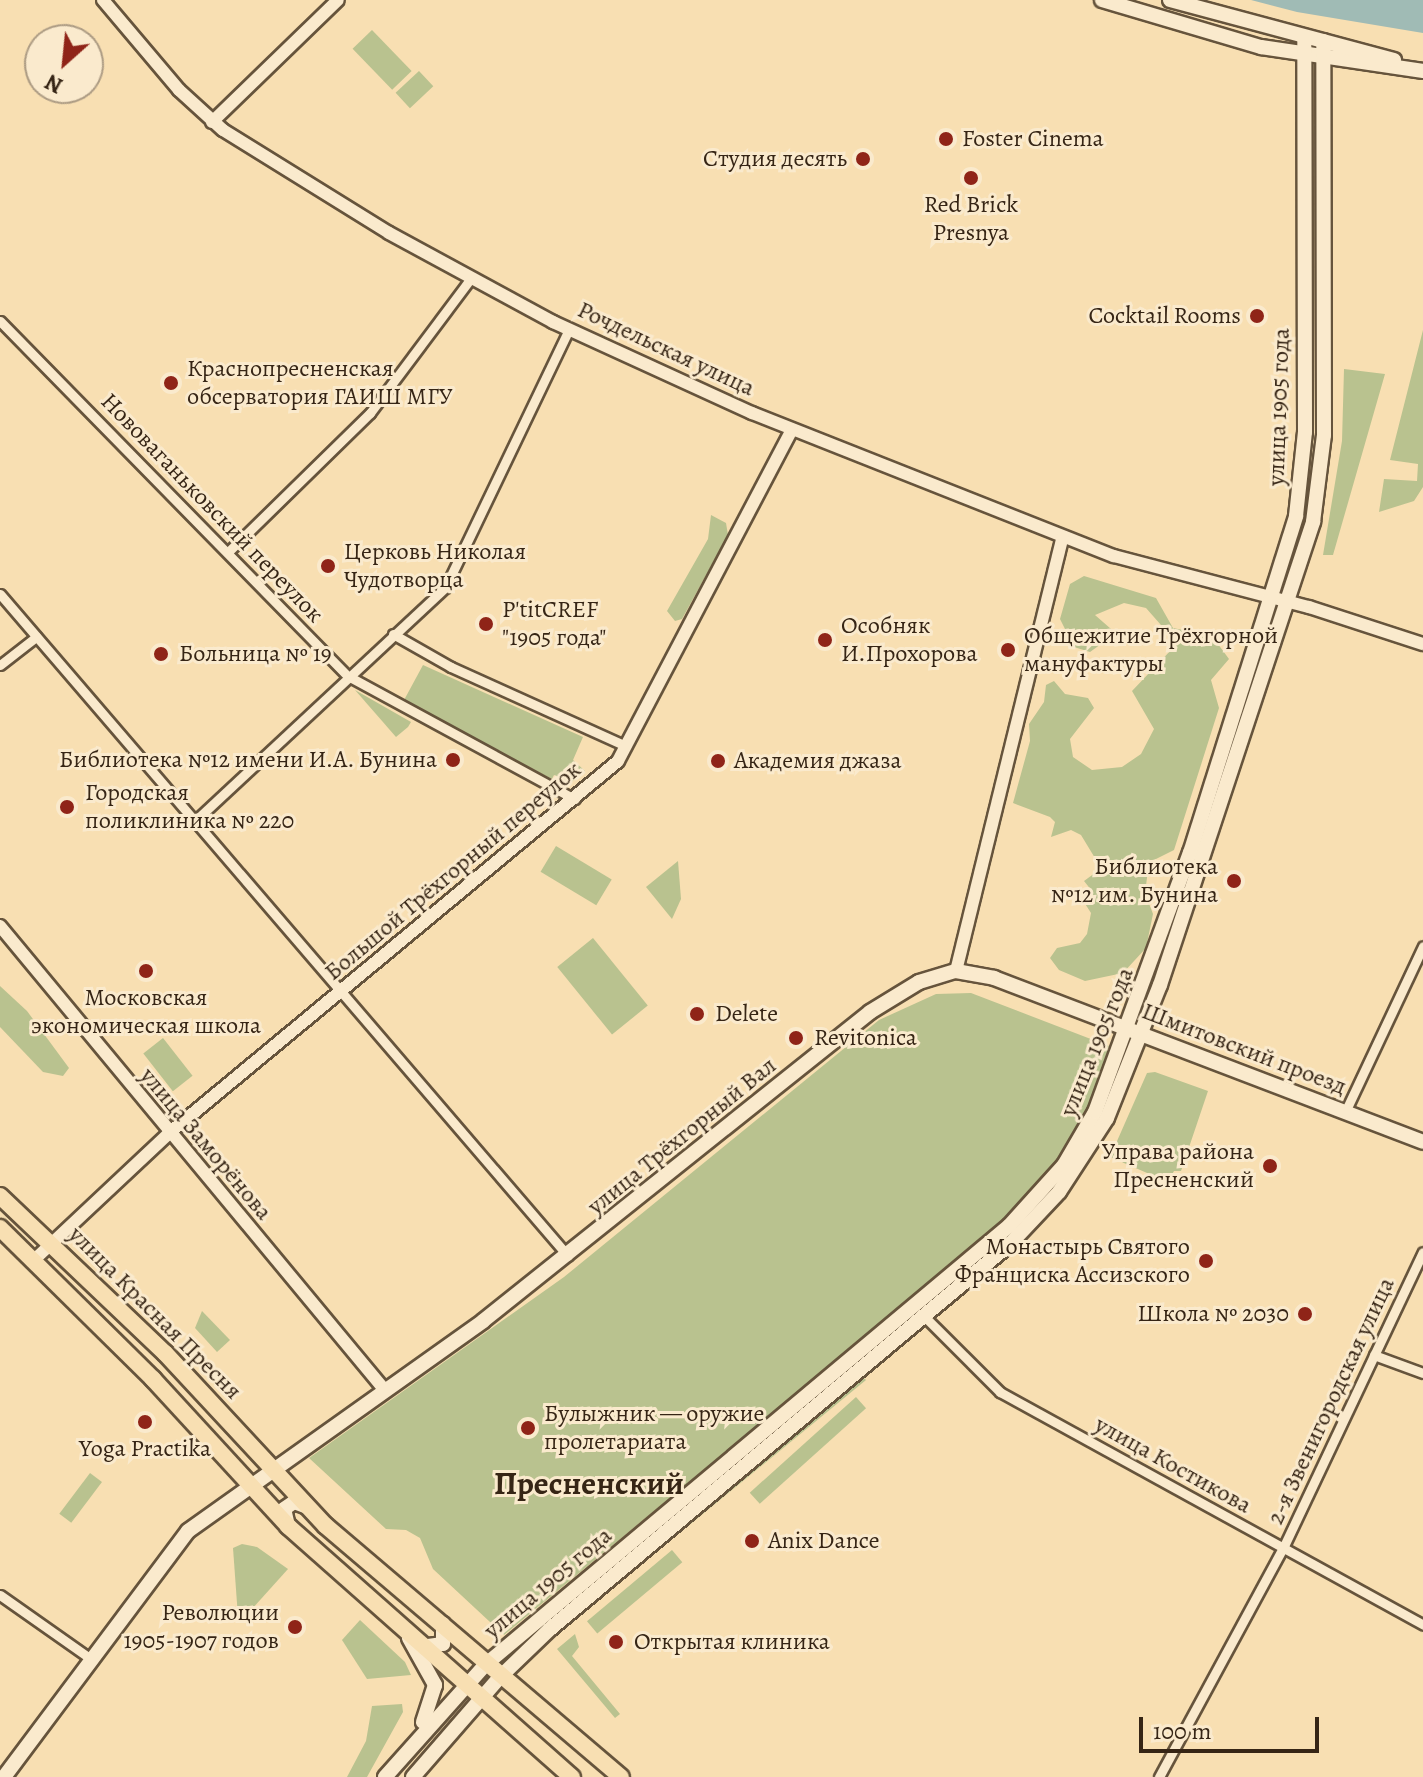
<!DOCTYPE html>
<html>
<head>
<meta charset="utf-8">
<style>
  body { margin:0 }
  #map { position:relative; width:1423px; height:1777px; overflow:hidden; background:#f8dfb2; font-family:Alegreya,serif }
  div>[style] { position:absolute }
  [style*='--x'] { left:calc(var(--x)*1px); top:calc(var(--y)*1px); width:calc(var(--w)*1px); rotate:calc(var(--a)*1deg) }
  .green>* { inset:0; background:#b9c28f; transform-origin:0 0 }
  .water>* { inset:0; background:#a0bbb5 }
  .roads { filter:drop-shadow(2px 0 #66543c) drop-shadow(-2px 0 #66543c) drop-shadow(0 2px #66543c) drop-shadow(0 -2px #66543c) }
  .minor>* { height:9px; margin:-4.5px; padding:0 4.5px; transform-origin:4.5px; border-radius:4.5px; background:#faeacd }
  .tertiary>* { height:12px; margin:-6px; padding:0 6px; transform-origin:6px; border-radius:6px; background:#faeacd }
  .secondary>* { height:14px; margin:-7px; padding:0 7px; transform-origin:7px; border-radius:7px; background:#faeacd }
  .primary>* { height:16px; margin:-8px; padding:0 8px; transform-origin:8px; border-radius:8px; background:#f8dfb2 }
  .dots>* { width:22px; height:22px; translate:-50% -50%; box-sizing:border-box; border:4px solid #faeacd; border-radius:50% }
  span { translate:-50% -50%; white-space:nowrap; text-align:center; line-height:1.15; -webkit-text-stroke:6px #faeacd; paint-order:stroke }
  .poi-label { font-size:24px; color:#362515 }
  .left { translate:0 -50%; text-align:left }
  .right { translate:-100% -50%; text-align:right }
  .street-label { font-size:24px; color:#362515 }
  .district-label { font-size:32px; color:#362515; font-weight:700 }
  .north { position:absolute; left:24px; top:24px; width:80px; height:80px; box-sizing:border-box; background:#faeacd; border:2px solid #ac9b83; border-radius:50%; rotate:207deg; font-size:22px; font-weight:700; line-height:32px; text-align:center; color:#362515 }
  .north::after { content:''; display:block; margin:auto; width:28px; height:36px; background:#8f2418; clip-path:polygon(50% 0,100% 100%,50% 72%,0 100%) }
  .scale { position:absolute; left:1139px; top:1717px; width:180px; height:36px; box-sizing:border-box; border:4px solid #362515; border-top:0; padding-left:10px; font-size:24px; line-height:28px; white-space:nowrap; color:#362515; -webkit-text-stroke:6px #faeacd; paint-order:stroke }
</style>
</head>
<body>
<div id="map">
  <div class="green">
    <div style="left:372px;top:30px;width:57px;height:27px;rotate:46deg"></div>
    <div style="left:419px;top:71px;width:21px;height:32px;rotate:47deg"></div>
    <div style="clip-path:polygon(1423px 330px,1423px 487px,1414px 501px,1379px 512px,1384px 479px,1417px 481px,1418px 464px,1390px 460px)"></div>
    <div style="clip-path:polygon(1344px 369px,1385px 374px,1333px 555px,1323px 555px,1342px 441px)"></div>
    <div style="clip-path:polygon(711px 515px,726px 523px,728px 535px,682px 619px,675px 621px,667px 611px,708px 539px)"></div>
    <div style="clip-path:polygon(1084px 576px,1156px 598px,1173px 628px,1212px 636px,1229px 659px,1211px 680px,1219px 708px,1174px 850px,1154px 860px,1148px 870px,1145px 893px,1153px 914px,1146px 948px,1123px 973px,1085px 981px,1059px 970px,1050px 958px,1057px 948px,1080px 943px,1087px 934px,1091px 913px,1082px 899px,1092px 891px,1084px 881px,1099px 870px,1098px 863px,1081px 835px,1071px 830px,1051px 837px,1055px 822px,1050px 817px,1013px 803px,1030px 741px,1029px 724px,1044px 702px,1046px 685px,1054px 681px,1065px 694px,1088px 698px,1094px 708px,1070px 739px,1073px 757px,1092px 770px,1122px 767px,1141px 754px,1154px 729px,1132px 691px,1172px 649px,1168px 633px,1146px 608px,1124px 603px,1095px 615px,1111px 629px,1108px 639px,1090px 652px,1074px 647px,1060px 619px,1070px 584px)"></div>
    <div style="clip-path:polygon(423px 665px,583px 737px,573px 760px,585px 771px,570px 783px,554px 775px,552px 779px,403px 702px)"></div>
    <div style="clip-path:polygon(355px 690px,411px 722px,408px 727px,396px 737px)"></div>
    <div style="left:556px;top:846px;width:65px;height:30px;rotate:31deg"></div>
    <div style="clip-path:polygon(678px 861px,681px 899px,672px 919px,646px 887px)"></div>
    <div style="left:593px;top:938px;width:87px;height:46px;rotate:51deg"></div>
    <div style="clip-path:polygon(0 986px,27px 1011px,69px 1068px,63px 1076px,43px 1072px,0 1027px)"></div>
    <div style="clip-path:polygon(971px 993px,1109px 1046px,1089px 1110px,1059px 1162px,1005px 1221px,504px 1635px,433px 1569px,420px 1538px,406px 1530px,386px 1529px,309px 1458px,564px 1277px,879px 1020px,936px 994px)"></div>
    <div style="left:163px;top:1038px;width:48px;height:25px;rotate:52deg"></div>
    <div style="clip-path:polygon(1155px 1072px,1208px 1091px,1181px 1171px,1174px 1171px,1168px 1182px,1110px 1157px,1147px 1073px)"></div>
    <div style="clip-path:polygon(202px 1311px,230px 1340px,217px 1352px,195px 1328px)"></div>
    <div style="clip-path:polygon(863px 1377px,866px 1380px,687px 1527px,685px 1524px)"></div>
    <div style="left:856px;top:1397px;width:15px;height:143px;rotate:48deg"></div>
    <div style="left:90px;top:1473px;width:15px;height:51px;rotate:37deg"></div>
    <div style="clip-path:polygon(242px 1544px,257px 1547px,288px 1569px,242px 1620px,238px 1617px,233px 1548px)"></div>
    <div style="left:672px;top:1550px;width:16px;height:111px;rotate:50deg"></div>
    <div style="clip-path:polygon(360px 1620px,405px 1662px,411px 1675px,367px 1679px,342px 1640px)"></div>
    <div style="clip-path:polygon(575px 1634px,579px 1647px,572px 1656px,620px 1714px,615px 1718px,557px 1649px)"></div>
    <div style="clip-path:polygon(402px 1704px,403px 1712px,367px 1777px,347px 1777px,366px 1741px,372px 1706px)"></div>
  </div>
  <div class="water">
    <div style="clip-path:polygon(1251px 0,1423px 0,1423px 33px,1297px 12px)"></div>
  </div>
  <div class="roads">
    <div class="minor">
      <div style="--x:0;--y:321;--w:497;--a:45.6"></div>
      <div style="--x:348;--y:676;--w:258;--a:28.5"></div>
      <div style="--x:228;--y:552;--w:199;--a:-44.4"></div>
      <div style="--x:370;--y:413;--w:169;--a:-53.2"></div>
      <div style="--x:0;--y:594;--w:872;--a:49.37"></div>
      <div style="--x:393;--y:634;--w:67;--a:29.6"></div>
      <div style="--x:451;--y:667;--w:192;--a:24.3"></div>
      <div style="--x:0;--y:665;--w:46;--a:-37.9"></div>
      <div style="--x:197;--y:819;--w:339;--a:-43"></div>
      <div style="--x:445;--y:588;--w:287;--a:-64.4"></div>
      <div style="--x:1345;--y:1112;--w:183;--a:-64.8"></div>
      <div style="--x:923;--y:1315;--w:109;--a:45"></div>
      <div style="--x:1000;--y:1392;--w:483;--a:28.8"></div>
      <div style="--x:1374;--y:1355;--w:52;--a:20.2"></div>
      <div style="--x:0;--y:1595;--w:111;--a:35.1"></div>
      <div style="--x:1159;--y:1777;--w:260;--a:-61.6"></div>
      <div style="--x:1283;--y:1548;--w:327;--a:-64.7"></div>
    </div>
    <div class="tertiary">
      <div style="--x:103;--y:0;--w:118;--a:49.8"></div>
      <div style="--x:179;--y:90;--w:59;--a:42.3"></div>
      <div style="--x:223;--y:130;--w:195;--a:31.8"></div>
      <div style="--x:389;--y:233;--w:187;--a:28.5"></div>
      <div style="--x:553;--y:322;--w:219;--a:24.6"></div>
      <div style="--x:752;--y:413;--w:389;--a:21.6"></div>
      <div style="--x:1114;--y:556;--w:202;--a:14.7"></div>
      <div style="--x:1309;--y:607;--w:120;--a:18"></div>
      <div style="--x:212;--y:122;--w:175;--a:-44.1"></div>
      <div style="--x:0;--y:926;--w:600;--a:50.34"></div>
      <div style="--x:956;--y:971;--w:447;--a:-76.2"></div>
      <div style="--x:34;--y:1260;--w:184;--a:-43.2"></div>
      <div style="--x:168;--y:1134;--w:584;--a:-39.65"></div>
      <div style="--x:618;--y:761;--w:374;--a:-62.3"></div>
    </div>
    <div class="secondary">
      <div style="--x:1102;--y:0;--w:166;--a:16.5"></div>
      <div style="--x:1261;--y:47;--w:164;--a:8.4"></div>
      <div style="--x:1170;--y:0;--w:232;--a:15"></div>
      <div style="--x:288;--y:1526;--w:17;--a:-103"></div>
      <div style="--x:284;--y:1509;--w:12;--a:-35"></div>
      <div style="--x:294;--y:1502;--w:12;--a:20"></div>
      <div style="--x:409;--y:1638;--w:54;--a:61"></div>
      <div style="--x:435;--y:1685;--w:39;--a:108"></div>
      <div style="--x:421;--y:1647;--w:22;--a:-8"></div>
      <div style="--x:443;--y:1644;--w:20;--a:-90"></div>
      <div style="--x:4;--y:1777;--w:307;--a:-53.2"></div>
      <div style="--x:188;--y:1531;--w:362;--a:-35.4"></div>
      <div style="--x:483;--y:1321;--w:495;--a:-38.6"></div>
      <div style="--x:870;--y:1012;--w:57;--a:-31.5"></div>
      <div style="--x:919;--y:982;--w:39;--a:-17"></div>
      <div style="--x:956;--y:971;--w:39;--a:10"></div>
      <div style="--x:994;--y:978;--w:459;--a:20.9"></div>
      <div style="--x:385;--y:1777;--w:150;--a:-48.2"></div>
      <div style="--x:485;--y:1665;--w:684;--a:-39.96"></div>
      <div style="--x:1009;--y:1226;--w:82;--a:-48"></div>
      <div style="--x:1064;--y:1165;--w:61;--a:-59.7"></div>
      <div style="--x:1095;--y:1112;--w:276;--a:-69.9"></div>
      <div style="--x:1190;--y:853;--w:353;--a:-72.5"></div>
      <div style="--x:1296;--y:516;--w:84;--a:-83.9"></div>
      <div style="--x:1305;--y:432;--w:395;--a:-90.1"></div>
      <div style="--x:413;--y:1777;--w:131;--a:-49"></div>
      <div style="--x:499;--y:1678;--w:71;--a:-43.9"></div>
      <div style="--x:550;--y:1629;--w:601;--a:-39.94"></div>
      <div style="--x:1011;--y:1243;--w:70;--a:-46.7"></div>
      <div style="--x:1059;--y:1192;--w:88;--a:-57"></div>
      <div style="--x:1107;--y:1118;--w:143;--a:-68.3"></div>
      <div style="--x:1160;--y:985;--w:488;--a:-71.7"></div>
      <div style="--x:1313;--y:522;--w:88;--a:-82.8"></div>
      <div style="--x:1324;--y:435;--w:394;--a:-90.1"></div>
    </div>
    <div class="primary">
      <div style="--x:0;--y:1196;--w:228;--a:43.6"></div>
      <div style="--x:165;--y:1353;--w:236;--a:47.1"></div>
      <div style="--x:326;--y:1526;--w:387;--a:40.4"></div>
      <div style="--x:0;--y:1228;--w:215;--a:44.6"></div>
      <div style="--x:153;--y:1379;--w:200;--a:47.4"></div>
      <div style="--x:288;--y:1526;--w:379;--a:41.5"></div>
    </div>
  </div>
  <div class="dots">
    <div style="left:946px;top:139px;background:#8f2418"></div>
    <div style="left:863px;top:159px;background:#8f2418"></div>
    <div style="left:971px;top:178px;background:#8f2418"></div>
    <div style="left:1257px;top:316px;background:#8f2418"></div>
    <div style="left:171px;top:383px;background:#8f2418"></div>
    <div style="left:328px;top:566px;background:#8f2418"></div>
    <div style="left:486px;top:624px;background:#8f2418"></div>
    <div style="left:825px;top:640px;background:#8f2418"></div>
    <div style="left:1008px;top:650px;background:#8f2418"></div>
    <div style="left:161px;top:654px;background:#8f2418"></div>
    <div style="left:453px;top:760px;background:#8f2418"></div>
    <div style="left:718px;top:761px;background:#8f2418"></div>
    <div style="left:67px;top:807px;background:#8f2418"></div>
    <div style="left:1234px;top:881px;background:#8f2418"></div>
    <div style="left:146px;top:971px;background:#8f2418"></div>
    <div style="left:697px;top:1014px;background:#8f2418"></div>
    <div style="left:796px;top:1038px;background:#8f2418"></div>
    <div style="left:1270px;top:1166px;background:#8f2418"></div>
    <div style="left:1206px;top:1261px;background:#8f2418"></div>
    <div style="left:1305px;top:1314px;background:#8f2418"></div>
    <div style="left:145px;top:1422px;background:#8f2418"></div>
    <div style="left:528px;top:1428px;background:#8f2418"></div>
    <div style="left:752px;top:1541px;background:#8f2418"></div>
    <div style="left:295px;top:1627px;background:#8f2418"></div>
    <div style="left:616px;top:1642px;background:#8f2418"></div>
  </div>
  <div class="poi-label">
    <span class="left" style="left:962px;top:139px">Foster Cinema</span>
    <span class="right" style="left:847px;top:159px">Студия десять</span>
    <span style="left:971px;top:219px">Red Brick<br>Presnya</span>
    <span class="right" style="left:1241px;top:316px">Cocktail Rooms</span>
    <span class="left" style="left:187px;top:383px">Краснопресненская<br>обсерватория ГАИШ МГУ</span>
    <span class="left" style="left:344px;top:566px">Церковь Николая<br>Чудотворца</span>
    <span class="left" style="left:502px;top:624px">P'titCREF<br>"1905 года"</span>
    <span class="left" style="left:841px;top:640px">Особняк<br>И.Прохорова</span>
    <span class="left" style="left:1024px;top:650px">Общежитие Трёхгорной<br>мануфактуры</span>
    <span class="left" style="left:179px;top:654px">Больница № 19</span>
    <span class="right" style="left:437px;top:760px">Библиотека №12 имени И.А. Бунина</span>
    <span class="left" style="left:734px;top:761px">Академия джаза</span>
    <span class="left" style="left:85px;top:807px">Городская<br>поликлиника № 220</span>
    <span class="right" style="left:1218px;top:881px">Библиотека<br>№12 им. Бунина</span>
    <span style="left:146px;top:1012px">Московская<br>экономическая школа</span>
    <span class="left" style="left:715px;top:1014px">Delete</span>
    <span class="left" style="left:814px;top:1038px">Revitonica</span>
    <span class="right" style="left:1254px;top:1166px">Управа района<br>Пресненский</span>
    <span class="right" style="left:1190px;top:1261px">Монастырь Святого<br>Франциска Ассизского</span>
    <span class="right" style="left:1289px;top:1314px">Школа № 2030</span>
    <span class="left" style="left:544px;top:1428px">Булыжник — оружие<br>пролетариата</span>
    <span style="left:145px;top:1449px">Yoga Practika</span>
    <span class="left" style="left:768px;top:1541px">Anix Dance</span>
    <span class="right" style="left:279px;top:1627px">Революции<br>1905-1907 годов</span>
    <span class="left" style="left:634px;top:1642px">Открытая клиника</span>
  </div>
  <div class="street-label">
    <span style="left:666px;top:349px;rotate:25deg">Рочдельская улица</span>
    <span style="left:1279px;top:407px;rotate:-88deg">улица 1905 года</span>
    <span style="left:212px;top:508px;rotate:46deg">Нововаганьковский переулок</span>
    <span style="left:453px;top:871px;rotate:-40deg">Большой Трёхгорный переулок</span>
    <span style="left:1097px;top:1042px;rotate:-68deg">улица 1905 года</span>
    <span style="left:1244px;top:1049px;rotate:21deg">Шмитовский проезд</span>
    <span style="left:682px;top:1136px;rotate:-39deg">улица Трёхгорный Вал</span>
    <span style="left:206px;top:1144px;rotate:50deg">улица Заморёнова</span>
    <span style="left:155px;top:1313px;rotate:45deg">улица Красная Пресня</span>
    <span style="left:1331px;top:1401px;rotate:-65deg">2-я Звенигородская улица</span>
    <span style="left:1173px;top:1465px;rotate:29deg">улица Костикова</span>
    <span style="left:548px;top:1583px;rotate:-40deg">улица 1905 года</span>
  </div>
  <div class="district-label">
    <span style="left:589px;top:1483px">Пресненский</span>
  </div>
  <div class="north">N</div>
  <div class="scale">100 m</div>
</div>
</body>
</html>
